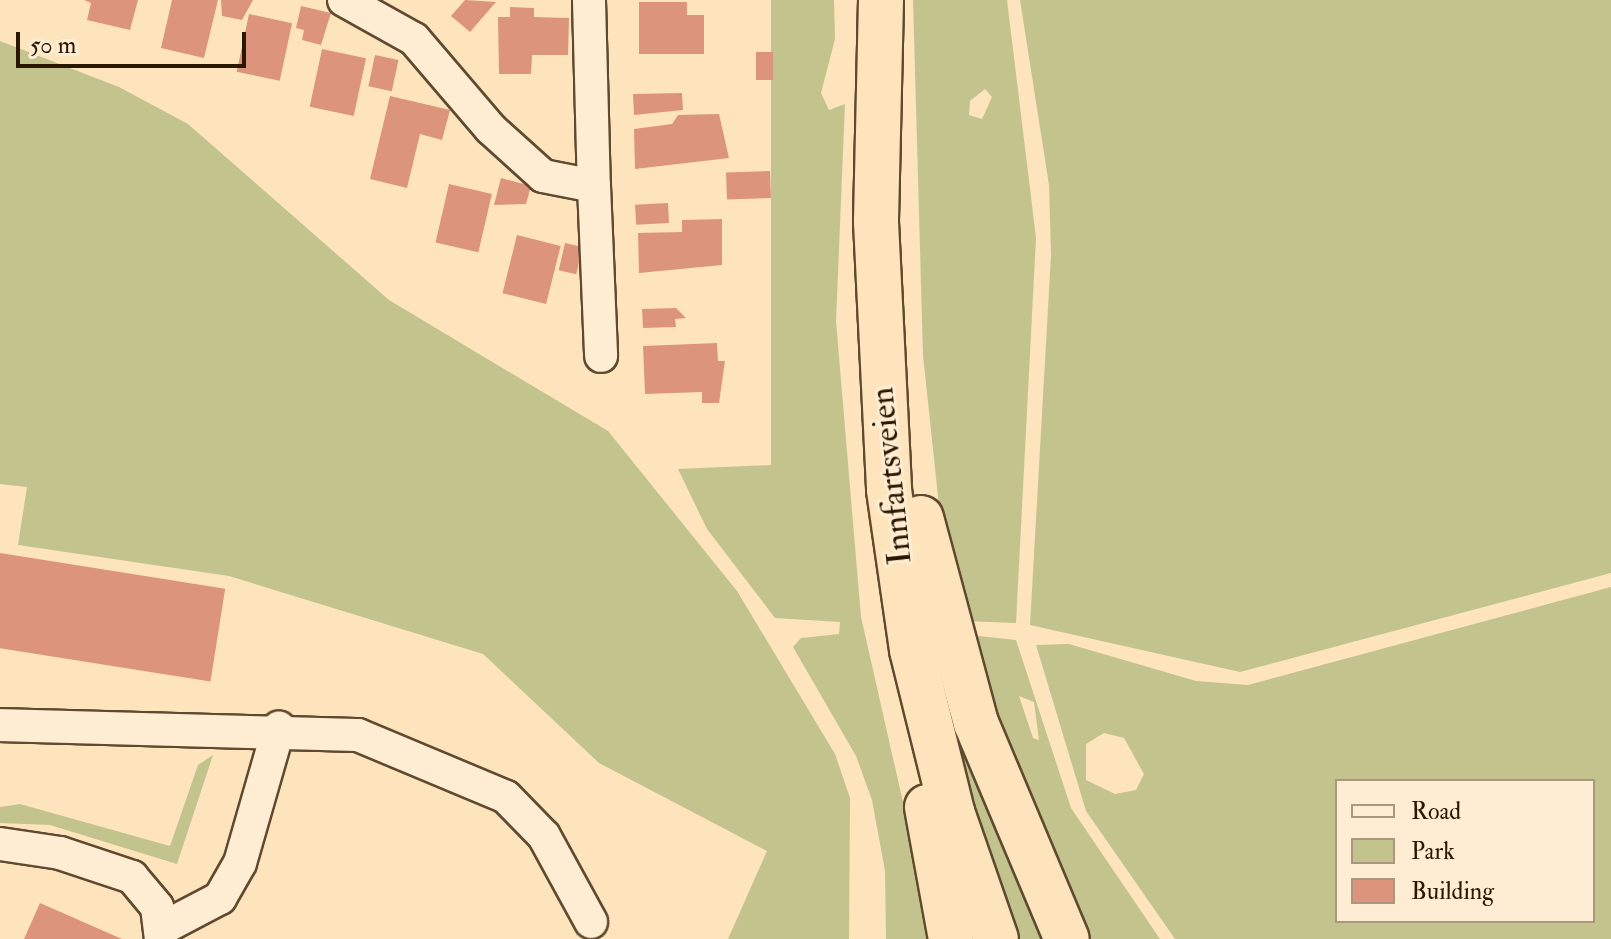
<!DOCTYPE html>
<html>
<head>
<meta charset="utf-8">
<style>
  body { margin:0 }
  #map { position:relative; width:1611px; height:939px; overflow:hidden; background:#fde4bc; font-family:"IM FELL Double Pica",serif }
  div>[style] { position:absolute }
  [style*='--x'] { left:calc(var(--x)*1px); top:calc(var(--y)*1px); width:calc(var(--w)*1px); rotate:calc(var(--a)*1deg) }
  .green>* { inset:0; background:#c3c38e }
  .building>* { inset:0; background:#dc947c; transform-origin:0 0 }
  .roads { filter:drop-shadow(2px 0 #604a2f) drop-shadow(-2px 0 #604a2f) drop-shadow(0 2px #604a2f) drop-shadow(0 -2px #604a2f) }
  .minor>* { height:32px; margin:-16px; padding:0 16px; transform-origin:16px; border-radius:16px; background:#feedd3 }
  .highway>* { height:44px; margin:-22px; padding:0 22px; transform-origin:22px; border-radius:22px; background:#fde4bc }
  span { translate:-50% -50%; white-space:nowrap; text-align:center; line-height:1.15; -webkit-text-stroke:6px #feedd3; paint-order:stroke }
  .street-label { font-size:34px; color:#2b1700 }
  .legend { position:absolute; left:1335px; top:779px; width:260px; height:144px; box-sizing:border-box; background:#feedd3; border:2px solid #aa977f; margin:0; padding:10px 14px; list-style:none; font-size:24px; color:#2b1700 }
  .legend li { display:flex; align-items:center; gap:16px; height:40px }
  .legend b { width:40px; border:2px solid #aa977f }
  .scale { position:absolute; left:16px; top:32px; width:230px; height:36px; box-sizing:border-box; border:4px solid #2b1700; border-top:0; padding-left:10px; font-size:24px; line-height:28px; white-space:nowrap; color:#2b1700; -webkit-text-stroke:6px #feedd3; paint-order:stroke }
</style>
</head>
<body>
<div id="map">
  <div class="green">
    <div style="clip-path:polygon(771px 0,834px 0,835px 39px,821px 93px,829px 110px,845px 104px,836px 321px,861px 617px,934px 939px,886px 939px,885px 871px,872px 800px,856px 756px,793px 647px,801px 638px,839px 634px,840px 622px,775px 618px,707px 529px,678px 469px,771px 465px)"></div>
    <div style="clip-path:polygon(evenodd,913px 0,1007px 0,1036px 238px,1016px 623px,964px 621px,939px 506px,923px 355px,913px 0,985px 89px,992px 97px,982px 119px,969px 115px,970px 101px,985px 89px)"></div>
    <div style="clip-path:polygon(1020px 0,1611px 0,1611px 573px,1240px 672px,1030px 625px,1051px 255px,1049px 185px)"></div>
    <div style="clip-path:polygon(0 41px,119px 87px,188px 124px,389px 300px,608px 431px,737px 591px,835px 754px,850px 798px,849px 939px,728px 939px,767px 851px,599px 763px,483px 654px,229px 576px,18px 545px,27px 487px,0 484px)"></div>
    <div style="clip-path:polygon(evenodd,1611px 587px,1611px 939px,1175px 939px,1086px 811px,1036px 645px,1069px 644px,1196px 681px,1248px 685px,1611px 587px,1104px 733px,1124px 738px,1144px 774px,1136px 790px,1115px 794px,1086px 780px,1086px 744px,1104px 733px,1611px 587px,1593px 781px,1593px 921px,1337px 921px,1337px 781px,1593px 781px)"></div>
    <div style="clip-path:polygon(evenodd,969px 635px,1016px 640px,1071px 808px,1160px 939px,1084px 939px,1021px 797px,969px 635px,1019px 696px,1034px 702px,1039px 740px,1033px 738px,1019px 696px)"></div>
    <div style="clip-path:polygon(956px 721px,1055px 939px,1014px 939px,949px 724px)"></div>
    <div style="clip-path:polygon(213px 755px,177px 864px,50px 825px,0 823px,0 807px,20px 804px,170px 846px,198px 765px)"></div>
  </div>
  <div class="building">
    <div style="clip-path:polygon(84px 0,138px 0,130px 30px,87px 20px,91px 3px)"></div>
    <div style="clip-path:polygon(172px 0,218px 0,204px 58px,161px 48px)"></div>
    <div style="clip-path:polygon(221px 0,253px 0,242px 20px,222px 16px)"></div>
    <div style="clip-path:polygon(465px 0,496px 2px,470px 32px,451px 16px)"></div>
    <div style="clip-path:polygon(639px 2px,687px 2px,687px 15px,704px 15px,704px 54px,639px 54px)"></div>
    <div style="clip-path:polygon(301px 6px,331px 13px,321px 45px,302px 40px,304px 30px,296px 28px)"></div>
    <div style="clip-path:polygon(510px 7px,534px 8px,534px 17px,569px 18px,568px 55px,532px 55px,531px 74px,499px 74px,498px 17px,510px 17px)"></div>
    <div style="left:249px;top:14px;width:44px;height:59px;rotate:12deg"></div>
    <div style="left:322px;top:49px;width:45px;height:59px;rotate:12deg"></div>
    <div style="left:773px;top:52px;width:28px;height:17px;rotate:90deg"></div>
    <div style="left:375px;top:55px;width:24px;height:32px;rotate:12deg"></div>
    <div style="clip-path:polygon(682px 93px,683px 110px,634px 115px,633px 94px)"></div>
    <div style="clip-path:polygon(390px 96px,450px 110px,442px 140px,420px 134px,407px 188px,370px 179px)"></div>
    <div style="clip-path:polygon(719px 114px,729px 158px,635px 169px,634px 129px,672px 124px,678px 115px)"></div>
    <div style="left:770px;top:171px;width:27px;height:44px;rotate:88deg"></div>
    <div style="clip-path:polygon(501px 178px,531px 186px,526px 204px,494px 205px)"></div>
    <div style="left:449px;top:184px;width:44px;height:60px;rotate:13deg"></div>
    <div style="left:668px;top:203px;width:20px;height:33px;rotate:87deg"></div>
    <div style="clip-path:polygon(722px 219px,722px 265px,639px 273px,638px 233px,682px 232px,682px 220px)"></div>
    <div style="left:517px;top:235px;width:45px;height:60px;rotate:14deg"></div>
    <div style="left:565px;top:243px;width:18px;height:28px;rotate:13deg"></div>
    <div style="clip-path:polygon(676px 308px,686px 318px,675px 319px,676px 327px,643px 328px,642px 309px)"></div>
    <div style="clip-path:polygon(717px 343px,718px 361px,725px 361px,719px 403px,702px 403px,702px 392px,645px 394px,643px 346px)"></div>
    <div style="left:0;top:553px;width:228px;height:94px;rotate:9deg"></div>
    <div style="clip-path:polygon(40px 903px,122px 939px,24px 939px)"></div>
  </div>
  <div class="roads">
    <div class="minor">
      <div style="--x:344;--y:0;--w:80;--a:29.1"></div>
      <div style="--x:414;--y:39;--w:118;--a:49.5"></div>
      <div style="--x:491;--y:129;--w:70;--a:42.1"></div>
      <div style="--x:543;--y:176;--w:52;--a:11.1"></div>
      <div style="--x:594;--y:186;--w:170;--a:87.6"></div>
      <div style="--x:589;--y:1;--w:185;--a:88.5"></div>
      <div style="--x:0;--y:725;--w:358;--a:1.6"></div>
      <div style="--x:358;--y:735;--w:160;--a:22.7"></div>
      <div style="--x:506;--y:797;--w:54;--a:45.7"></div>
      <div style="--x:544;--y:836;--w:98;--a:61.3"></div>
      <div style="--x:0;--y:844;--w:61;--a:8.5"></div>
      <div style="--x:60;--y:853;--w:76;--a:18.4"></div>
      <div style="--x:132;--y:877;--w:39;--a:50"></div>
      <div style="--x:157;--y:907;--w:32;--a:83"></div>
      <div style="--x:161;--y:929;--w:67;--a:-27.7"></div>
      <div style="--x:220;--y:898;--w:40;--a:-60.3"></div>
      <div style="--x:240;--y:863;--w:141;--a:-74"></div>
    </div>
    <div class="highway">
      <div style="--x:881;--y:0;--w:222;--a:91.3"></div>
      <div style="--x:876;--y:222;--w:268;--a:87.2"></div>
      <div style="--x:889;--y:490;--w:162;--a:81.8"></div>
      <div style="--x:912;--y:650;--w:167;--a:76.1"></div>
      <div style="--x:952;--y:812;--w:134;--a:70.9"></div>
      <div style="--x:921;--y:518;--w:212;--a:75"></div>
      <div style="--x:976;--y:723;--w:234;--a:67.2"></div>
      <div style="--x:927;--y:807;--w:134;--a:79.7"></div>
    </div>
  </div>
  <div class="street-label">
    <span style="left:891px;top:476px;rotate:-96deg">Innfartsveien</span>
  </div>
  <ul class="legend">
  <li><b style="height:10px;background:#feedd3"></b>Road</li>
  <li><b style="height:22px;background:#c3c38e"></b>Park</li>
  <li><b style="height:22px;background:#dc947c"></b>Building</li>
  </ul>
  <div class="scale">50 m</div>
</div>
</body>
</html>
